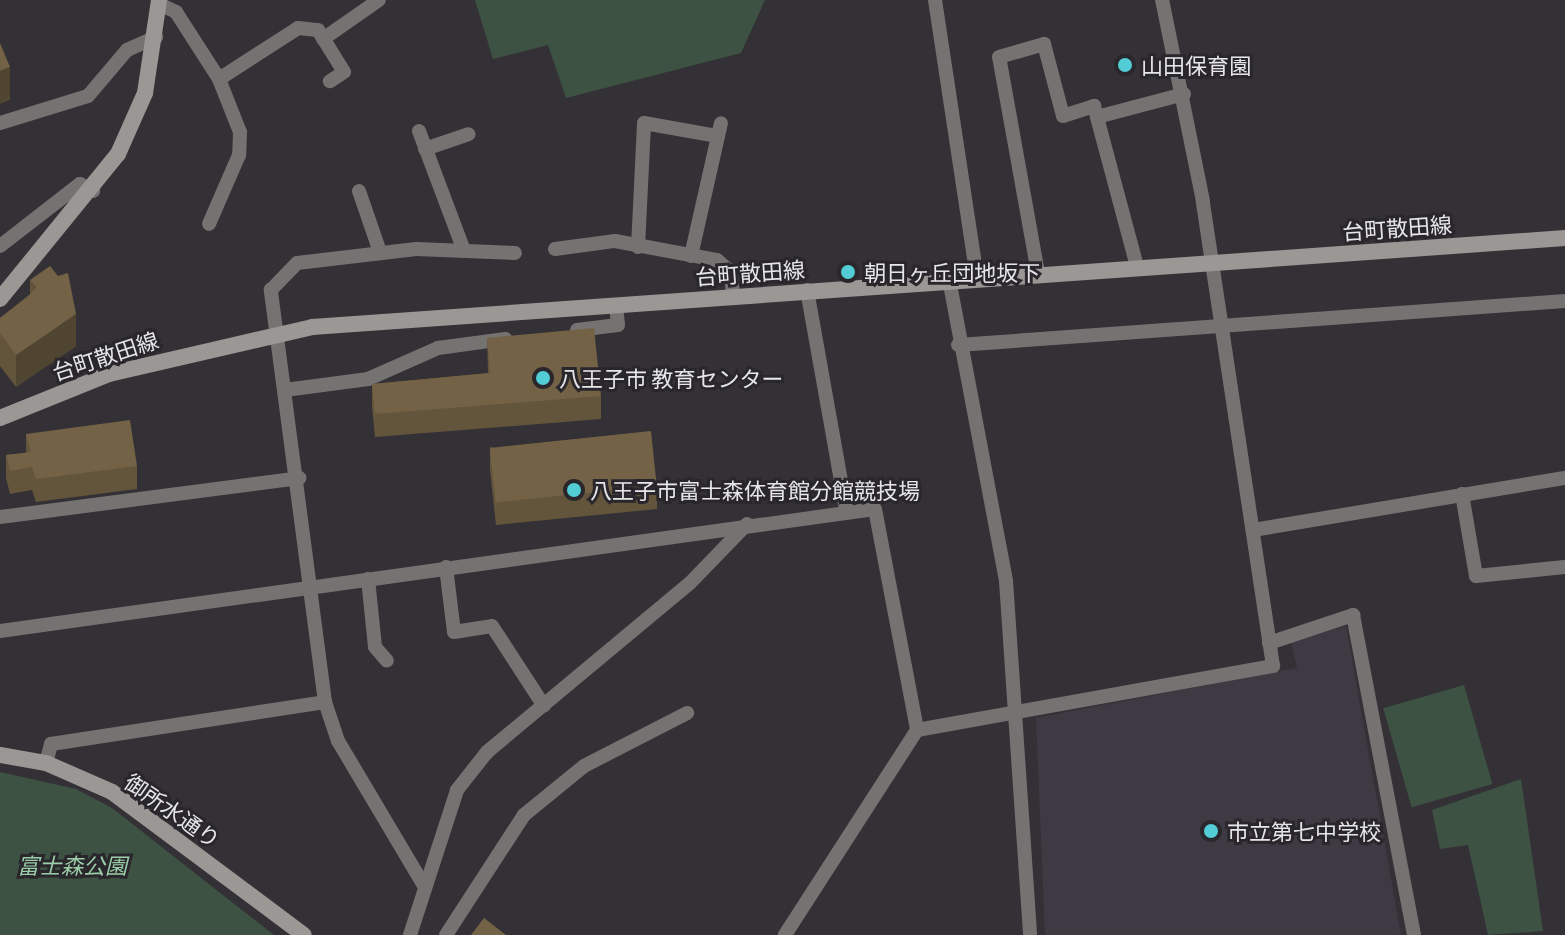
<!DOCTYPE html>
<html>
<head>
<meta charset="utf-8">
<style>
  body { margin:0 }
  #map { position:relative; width:1565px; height:935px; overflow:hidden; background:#333136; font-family:Literata,"Noto Sans JP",serif }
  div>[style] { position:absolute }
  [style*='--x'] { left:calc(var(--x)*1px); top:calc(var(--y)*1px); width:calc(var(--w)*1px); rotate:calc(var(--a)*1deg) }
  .built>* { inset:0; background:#3d3a44 }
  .green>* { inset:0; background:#3d5243; transform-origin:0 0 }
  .street>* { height:14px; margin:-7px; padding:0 7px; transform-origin:7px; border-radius:7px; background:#757371 }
  .secondary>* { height:16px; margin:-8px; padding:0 8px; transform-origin:8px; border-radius:8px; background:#9a9794 }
  .wall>* { inset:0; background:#63543c }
  .shaded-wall>* { inset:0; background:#504531 }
  .building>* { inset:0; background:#736246; transform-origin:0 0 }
  .dots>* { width:22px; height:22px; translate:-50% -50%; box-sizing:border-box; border:4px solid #29272c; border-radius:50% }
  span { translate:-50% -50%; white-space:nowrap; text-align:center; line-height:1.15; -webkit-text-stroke:6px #29272c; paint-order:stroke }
  .poi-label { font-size:22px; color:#e6e5e8 }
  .left { translate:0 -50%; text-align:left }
  .street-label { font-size:22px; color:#e6e5e8 }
  .park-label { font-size:22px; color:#9bcea8; font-style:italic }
</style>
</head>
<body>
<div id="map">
  <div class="built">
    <div style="clip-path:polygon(1346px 626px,1401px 935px,1045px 935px,1036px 718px,1297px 668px,1291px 641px)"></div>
  </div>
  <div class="green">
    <div style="clip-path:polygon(475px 0,765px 0,741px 53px,566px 98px,548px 45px,493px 59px)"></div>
    <div style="left:1464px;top:685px;width:103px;height:84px;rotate:74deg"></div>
    <div style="clip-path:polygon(0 772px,76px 789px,112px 808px,274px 935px,0 935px)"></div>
    <div style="clip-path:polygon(1521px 779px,1543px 931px,1488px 935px,1468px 845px,1440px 849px,1432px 810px)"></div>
  </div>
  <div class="street">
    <div style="--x:935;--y:0;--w:280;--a:81.4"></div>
    <div style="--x:159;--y:4;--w:19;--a:25"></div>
    <div style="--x:176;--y:12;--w:80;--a:57.3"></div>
    <div style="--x:219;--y:79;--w:57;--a:68.4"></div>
    <div style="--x:240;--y:132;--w:23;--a:92"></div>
    <div style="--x:239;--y:155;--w:75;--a:113.5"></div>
    <div style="--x:323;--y:39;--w:68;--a:-34.9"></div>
    <div style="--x:219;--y:79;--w:94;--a:-32.8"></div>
    <div style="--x:298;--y:28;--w:20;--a:6"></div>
    <div style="--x:318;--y:30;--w:49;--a:58.2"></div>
    <div style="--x:344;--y:72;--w:17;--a:147"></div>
    <div style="--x:1097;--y:117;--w:90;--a:-14.8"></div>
    <div style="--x:0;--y:123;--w:92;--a:-17.1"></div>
    <div style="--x:88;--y:96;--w:60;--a:-49.7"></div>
    <div style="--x:127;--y:50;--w:32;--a:-24"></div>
    <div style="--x:419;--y:131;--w:128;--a:69.4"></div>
    <div style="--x:425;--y:149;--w:46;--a:-18.8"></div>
    <div style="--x:359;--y:191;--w:65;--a:71"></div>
    <div style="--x:0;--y:246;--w:101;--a:-37.8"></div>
    <div style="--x:80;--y:184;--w:15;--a:28"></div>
    <div style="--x:638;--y:247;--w:124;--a:-87.2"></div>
    <div style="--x:644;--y:123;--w:75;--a:10"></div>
    <div style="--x:555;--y:249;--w:61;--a:-7.6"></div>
    <div style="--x:615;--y:241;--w:104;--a:10.6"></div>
    <div style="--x:717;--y:260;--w:18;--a:41"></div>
    <div style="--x:731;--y:272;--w:23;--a:85"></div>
    <div style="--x:691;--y:256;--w:136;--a:-77.3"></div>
    <div style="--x:1038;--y:273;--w:219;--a:-100.2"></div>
    <div style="--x:999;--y:57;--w:47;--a:-16.1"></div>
    <div style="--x:1044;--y:44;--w:74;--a:75.2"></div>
    <div style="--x:1063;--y:116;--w:33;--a:-18"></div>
    <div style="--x:1094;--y:106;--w:166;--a:75"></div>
    <div style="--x:949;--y:279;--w:307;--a:79.3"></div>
    <div style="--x:1006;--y:581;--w:355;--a:86.1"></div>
    <div style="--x:807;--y:290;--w:222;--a:79.9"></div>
    <div style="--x:577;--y:330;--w:41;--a:-7"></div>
    <div style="--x:618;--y:325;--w:20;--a:-96"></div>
    <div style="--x:958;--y:345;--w:609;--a:-4.15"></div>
    <div style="--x:285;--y:390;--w:84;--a:-7.5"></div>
    <div style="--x:368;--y:379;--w:77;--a:-23.9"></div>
    <div style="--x:438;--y:348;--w:68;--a:-7.7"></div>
    <div style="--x:1462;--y:494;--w:83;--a:80.3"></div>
    <div style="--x:1476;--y:576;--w:89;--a:-5.8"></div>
    <div style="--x:0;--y:517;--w:302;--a:-7.4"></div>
    <div style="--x:1253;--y:530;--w:316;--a:-9.5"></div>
    <div style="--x:446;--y:567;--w:65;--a:83"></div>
    <div style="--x:454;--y:632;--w:38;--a:-9"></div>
    <div style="--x:492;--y:626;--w:95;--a:57"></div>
    <div style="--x:368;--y:579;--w:68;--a:84.1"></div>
    <div style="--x:375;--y:647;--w:18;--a:49"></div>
    <div style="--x:0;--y:631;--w:883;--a:-7.94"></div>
    <div style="--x:875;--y:509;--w:225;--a:79.2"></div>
    <div style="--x:917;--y:730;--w:244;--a:122.8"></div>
    <div style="--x:1269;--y:643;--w:89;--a:-18.4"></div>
    <div style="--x:1353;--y:615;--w:326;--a:79.2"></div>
    <div style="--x:917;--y:730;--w:362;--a:-10.2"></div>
    <div style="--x:1273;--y:666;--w:470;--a:-98.6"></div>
    <div style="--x:1203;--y:201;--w:205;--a:-101.5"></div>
    <div style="--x:46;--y:763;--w:20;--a:-75"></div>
    <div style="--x:51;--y:744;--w:277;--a:-8.7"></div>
    <div style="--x:423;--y:884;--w:166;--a:-120.7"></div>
    <div style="--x:338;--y:741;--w:41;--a:-108.4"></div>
    <div style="--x:325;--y:702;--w:416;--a:-97.5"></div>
    <div style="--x:271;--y:290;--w:37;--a:-46"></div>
    <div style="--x:297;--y:263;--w:120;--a:-6.7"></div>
    <div style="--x:416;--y:249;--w:99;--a:2.3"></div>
    <div style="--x:410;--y:935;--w:152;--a:-72"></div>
    <div style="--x:457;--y:790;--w:48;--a:-51.7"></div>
    <div style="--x:487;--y:752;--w:264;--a:-39.8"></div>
    <div style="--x:690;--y:583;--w:82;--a:-46"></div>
    <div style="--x:446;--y:935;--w:143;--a:-57"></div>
    <div style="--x:524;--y:815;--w:77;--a:-39.2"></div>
    <div style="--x:584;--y:766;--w:116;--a:-27.2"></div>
  </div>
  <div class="secondary">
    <div style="--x:0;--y:299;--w:187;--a:-50.9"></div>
    <div style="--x:118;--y:154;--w:67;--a:-66.1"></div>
    <div style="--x:145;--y:93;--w:94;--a:-81.4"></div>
    <div style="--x:0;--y:418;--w:118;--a:-22"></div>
    <div style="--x:109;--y:374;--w:208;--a:-13"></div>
    <div style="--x:312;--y:327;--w:1256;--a:-4.06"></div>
    <div style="--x:0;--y:755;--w:47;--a:9.9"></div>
    <div style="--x:46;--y:763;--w:72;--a:23.7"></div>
    <div style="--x:112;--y:792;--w:239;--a:36.7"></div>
  </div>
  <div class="wall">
    <div style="clip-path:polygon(30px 280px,76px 346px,16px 387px,0 366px,0 318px,30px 294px)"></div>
    <div style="clip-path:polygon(487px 338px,601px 396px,601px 419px,375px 437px,372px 407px,372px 384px,488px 373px)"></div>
    <div style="clip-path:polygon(26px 434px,137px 466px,137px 489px,36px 502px,32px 490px,10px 494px,6px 478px,6px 455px,26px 453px)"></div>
    <div style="clip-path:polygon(490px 447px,657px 486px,657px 509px,496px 525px,490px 470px)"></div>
  </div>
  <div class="shaded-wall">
    <div style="clip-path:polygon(10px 67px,10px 100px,0 104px,0 71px)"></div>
    <div style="clip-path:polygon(76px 314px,76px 346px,16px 387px,16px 355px)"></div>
  </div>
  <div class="building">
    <div style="clip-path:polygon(0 43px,10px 67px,0 71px)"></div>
    <div style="clip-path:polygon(50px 266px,58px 276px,68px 273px,76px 314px,16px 355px,0 333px,0 318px,29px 296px,36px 288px,30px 280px)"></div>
    <div style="clip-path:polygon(594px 328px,601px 396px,375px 414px,372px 384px,490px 373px,487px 338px)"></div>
    <div style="clip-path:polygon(130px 420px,137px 466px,36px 479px,32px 467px,10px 471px,6px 455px,31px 452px,26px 434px)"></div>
    <div style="left:651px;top:431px;width:55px;height:162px;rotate:84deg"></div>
    <div style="clip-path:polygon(484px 918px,506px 935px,471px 935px)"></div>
  </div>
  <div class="dots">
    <div style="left:1125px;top:65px;background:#52ccd5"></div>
    <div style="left:848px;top:272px;background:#52ccd5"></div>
    <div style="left:543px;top:378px;background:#52ccd5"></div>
    <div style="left:574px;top:490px;background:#52ccd5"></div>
    <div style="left:1211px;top:831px;background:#52ccd5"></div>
  </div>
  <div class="poi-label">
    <span class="left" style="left:1141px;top:65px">山田保育園</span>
    <span class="left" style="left:864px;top:272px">朝日ヶ丘団地坂下</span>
    <span class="left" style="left:559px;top:378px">八王子市 教育センター</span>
    <span class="left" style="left:590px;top:490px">八王子市富士森体育館分館競技場</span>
    <span class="left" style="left:1227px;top:831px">市立第七中学校</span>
  </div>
  <div class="street-label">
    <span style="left:1397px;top:227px;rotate:-4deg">台町散田線</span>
    <span style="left:750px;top:272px;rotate:-4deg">台町散田線</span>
    <span style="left:105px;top:355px;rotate:-18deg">台町散田線</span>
    <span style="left:173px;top:810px;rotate:35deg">御所水通り</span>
  </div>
  <div class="park-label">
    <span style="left:72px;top:865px">富士森公園</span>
  </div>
</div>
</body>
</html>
